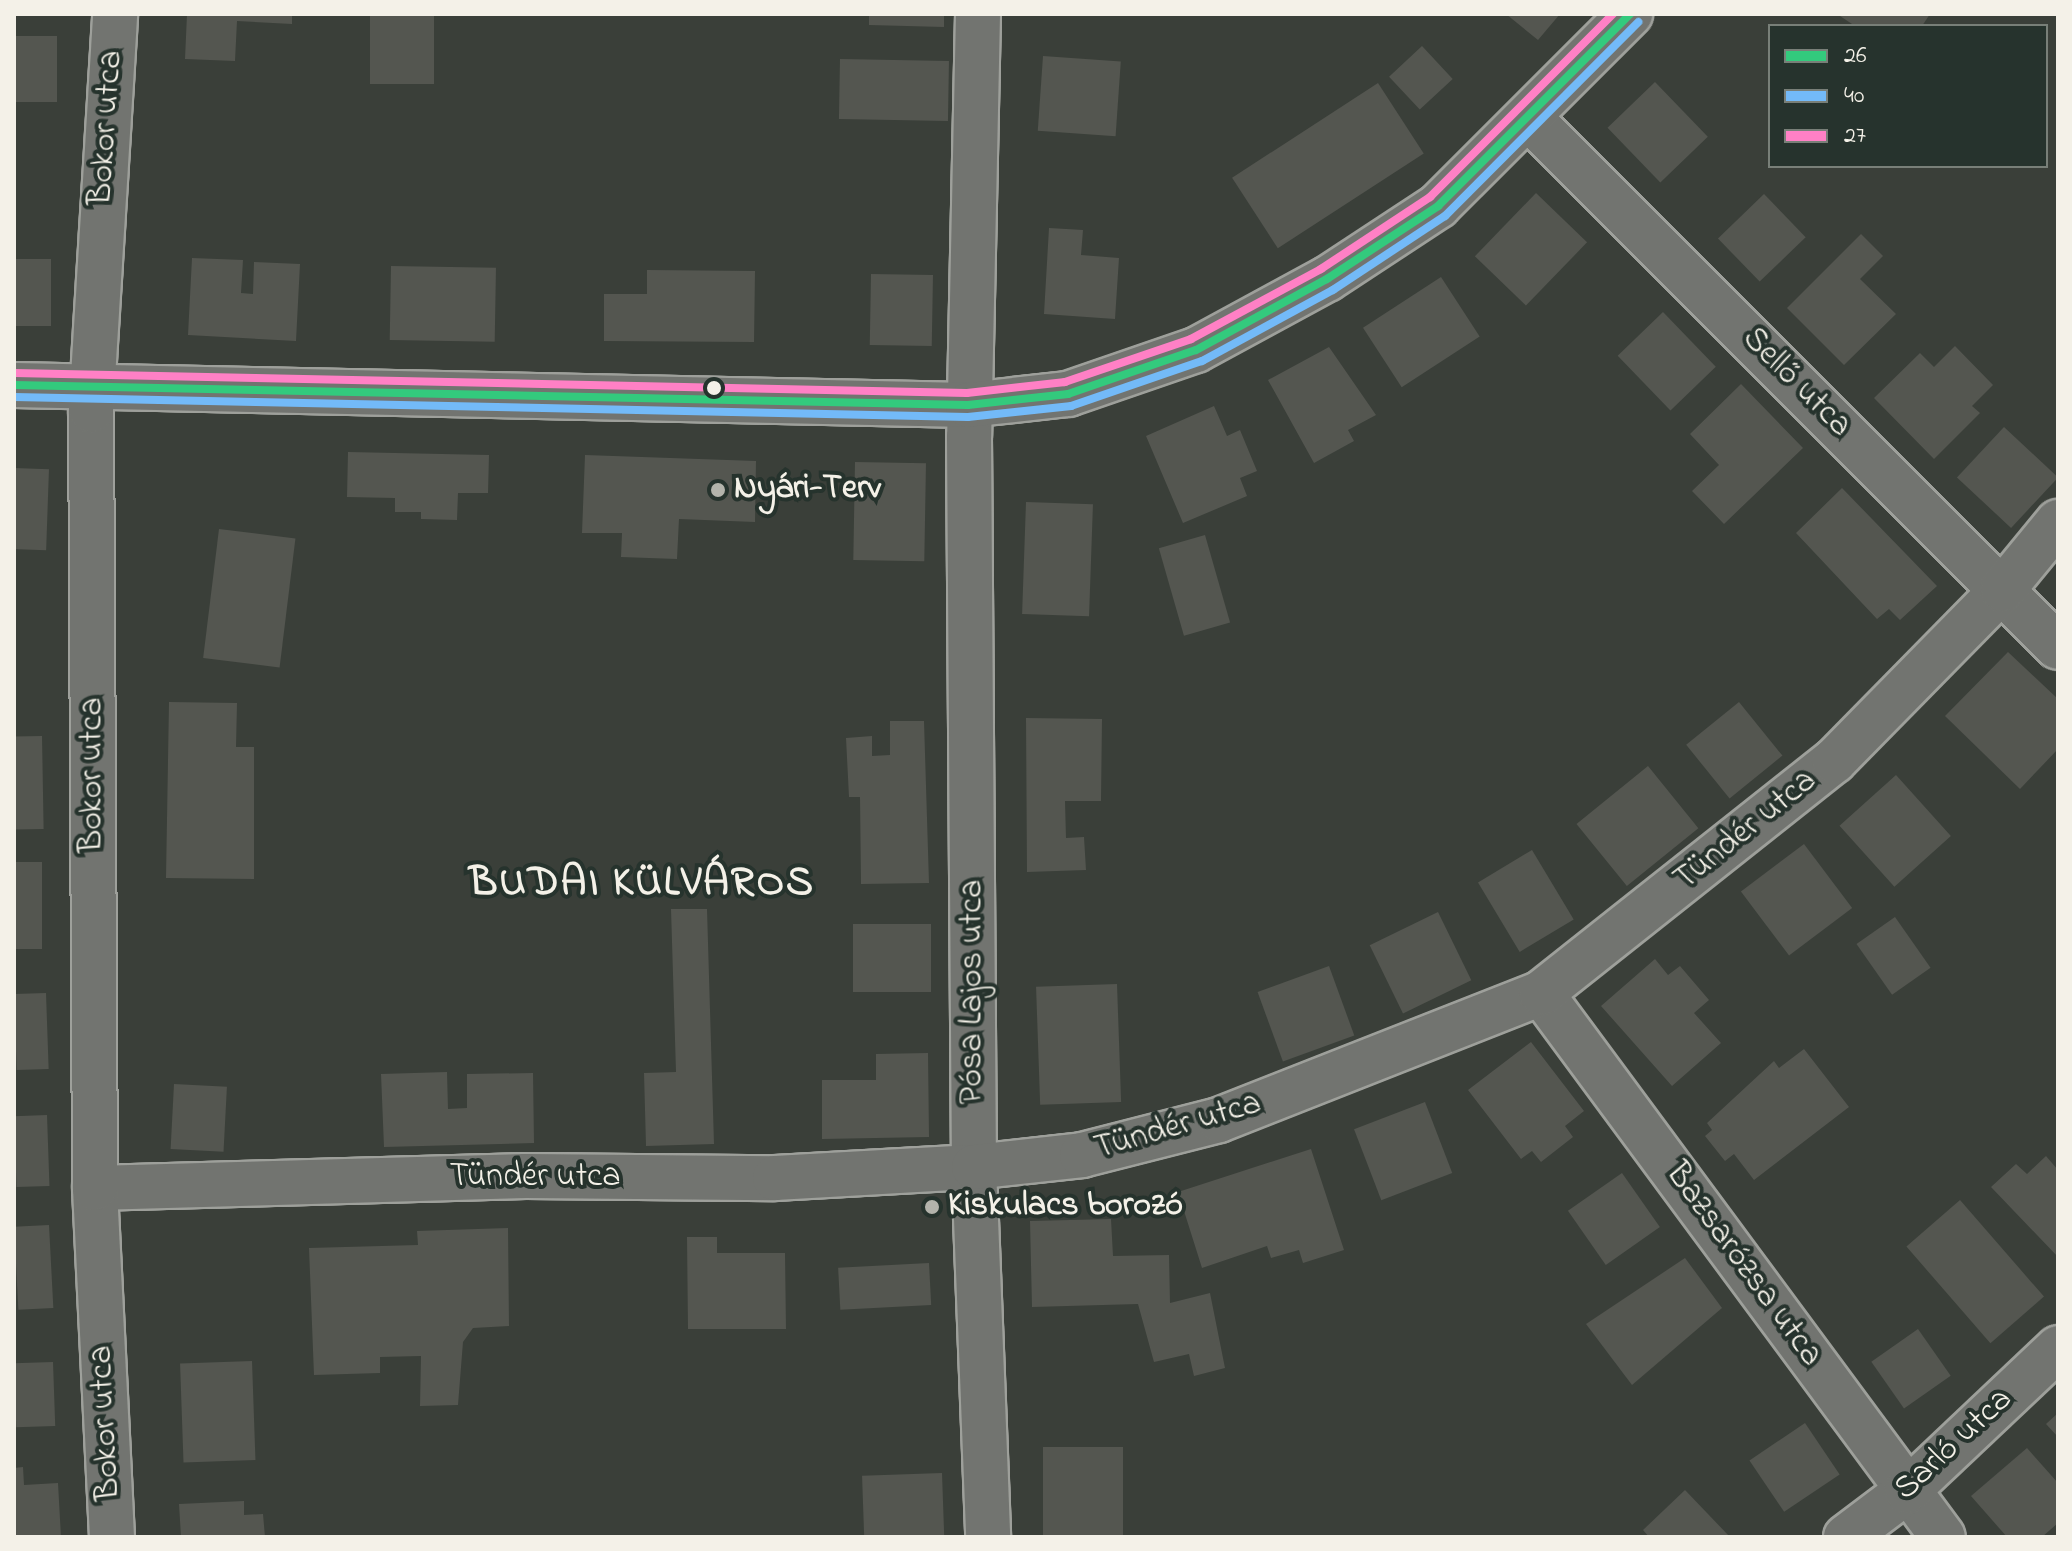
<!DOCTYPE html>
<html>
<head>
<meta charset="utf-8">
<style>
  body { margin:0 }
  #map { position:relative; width:2072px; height:1551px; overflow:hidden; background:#3a3f39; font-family:"Indie Flower",sans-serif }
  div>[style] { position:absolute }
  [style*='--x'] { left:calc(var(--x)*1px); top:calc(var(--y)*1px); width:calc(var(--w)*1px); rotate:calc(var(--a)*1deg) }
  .building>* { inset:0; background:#545650; transform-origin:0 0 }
  .roads { filter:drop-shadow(2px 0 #9ea09b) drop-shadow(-2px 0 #9ea09b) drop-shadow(0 2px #9ea09b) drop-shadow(0 -2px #9ea09b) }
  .minor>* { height:44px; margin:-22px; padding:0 22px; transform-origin:22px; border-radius:22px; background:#727470 }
  .bus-1>* { height:8px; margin:-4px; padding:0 4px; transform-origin:4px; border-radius:4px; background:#33ca7d }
  .bus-2>* { height:8px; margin:-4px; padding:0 4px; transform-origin:4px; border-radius:4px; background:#73baf8 }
  .bus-3>* { height:8px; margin:-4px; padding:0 4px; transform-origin:4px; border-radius:4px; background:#ff80c5 }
  .dots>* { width:22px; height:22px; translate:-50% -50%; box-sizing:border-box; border:4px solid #26332d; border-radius:50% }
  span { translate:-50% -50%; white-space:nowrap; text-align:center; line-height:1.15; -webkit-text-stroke:8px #26332d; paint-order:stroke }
  .street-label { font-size:34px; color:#f4f1e8 }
  .poi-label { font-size:34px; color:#f4f1e8; font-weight:700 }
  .left { translate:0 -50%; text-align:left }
  .district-label { font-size:42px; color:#f4f1e8; font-weight:700; letter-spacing:2px }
  .frame { position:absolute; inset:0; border:16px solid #f4f1e8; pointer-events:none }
  .legend { position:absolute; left:1768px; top:24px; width:280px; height:144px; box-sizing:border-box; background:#26332d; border:2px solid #787f78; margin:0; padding:10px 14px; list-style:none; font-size:24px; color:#f4f1e8 }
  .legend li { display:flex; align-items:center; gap:16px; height:40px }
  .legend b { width:40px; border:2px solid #787f78 }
</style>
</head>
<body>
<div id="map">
  <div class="building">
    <div style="clip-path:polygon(187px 14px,292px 14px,292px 24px,237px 21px,235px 61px,185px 59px)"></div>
    <div style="left:370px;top:14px;width:64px;height:70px"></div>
    <div style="clip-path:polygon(869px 14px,944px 14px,944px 27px,869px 25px)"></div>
    <div style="clip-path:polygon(1506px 14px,1560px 14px,1538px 40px)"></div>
    <div style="clip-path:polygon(1837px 14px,1930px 14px,1922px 26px,1855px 26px)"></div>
    <div style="left:14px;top:36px;width:43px;height:66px"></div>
    <div style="left:1422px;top:46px;width:45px;height:45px;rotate:47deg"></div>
    <div style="left:1043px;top:56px;width:78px;height:75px;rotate:4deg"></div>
    <div style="left:840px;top:59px;width:109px;height:60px;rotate:1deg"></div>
    <div style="left:1655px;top:82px;width:76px;height:66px;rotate:46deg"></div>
    <div style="left:1378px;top:83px;width:84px;height:174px;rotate:57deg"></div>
    <div style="left:1536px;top:193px;width:71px;height:88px;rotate:44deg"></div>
    <div style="left:1764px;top:194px;width:60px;height:64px;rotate:46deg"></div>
    <div style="clip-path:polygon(1049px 228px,1083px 230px,1081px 255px,1119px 258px,1115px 319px,1044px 314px)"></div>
    <div style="clip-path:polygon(1861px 234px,1883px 256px,1860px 279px,1896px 314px,1844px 365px,1787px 308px)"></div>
    <div style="clip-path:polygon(192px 258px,243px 260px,241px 293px,253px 294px,254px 262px,300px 264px,296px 341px,188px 335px)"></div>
    <div style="left:14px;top:259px;width:37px;height:67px"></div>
    <div style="left:391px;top:266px;width:105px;height:74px;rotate:1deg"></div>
    <div style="clip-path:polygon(647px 270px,755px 271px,754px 342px,604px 341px,604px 294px,647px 294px)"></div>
    <div style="left:871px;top:274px;width:62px;height:71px;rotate:1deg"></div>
    <div style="left:1441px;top:277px;width:71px;height:93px;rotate:57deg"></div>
    <div style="left:1663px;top:312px;width:76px;height:63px;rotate:46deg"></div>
    <div style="clip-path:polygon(1955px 346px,1993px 385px,1972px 406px,1980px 413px,1934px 459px,1874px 398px,1920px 353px,1934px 367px)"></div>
    <div style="clip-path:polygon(1329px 347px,1376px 415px,1348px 430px,1354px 441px,1314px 463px,1268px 380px)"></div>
    <div style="clip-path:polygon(1741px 384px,1803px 448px,1724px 524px,1692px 491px,1719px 465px,1690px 434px)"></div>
    <div style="clip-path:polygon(1214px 406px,1227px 436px,1240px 430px,1257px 471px,1240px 478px,1247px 496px,1183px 523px,1146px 436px)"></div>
    <div style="left:2004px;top:427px;width:74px;height:69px;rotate:43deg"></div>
    <div style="clip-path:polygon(348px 452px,489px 455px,488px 493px,458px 493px,457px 520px,421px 519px,421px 512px,395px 512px,395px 498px,347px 497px)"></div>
    <div style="clip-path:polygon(585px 455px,756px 461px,755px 522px,679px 519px,677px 559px,621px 557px,622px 533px,582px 533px)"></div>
    <div style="left:855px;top:462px;width:71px;height:98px;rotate:1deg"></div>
    <div style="left:14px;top:468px;width:35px;height:81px;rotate:2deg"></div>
    <div style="clip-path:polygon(1842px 488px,1937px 586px,1900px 620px,1889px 609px,1877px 619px,1796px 533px)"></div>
    <div style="left:1026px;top:502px;width:67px;height:112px;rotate:2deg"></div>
    <div style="left:219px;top:529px;width:77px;height:130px;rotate:7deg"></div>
    <div style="left:1205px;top:535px;width:91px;height:48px;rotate:74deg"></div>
    <div style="clip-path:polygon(2008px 652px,2058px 699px,2058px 749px,2020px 789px,1945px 716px)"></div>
    <div style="clip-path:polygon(169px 702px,237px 703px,236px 747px,254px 747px,254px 879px,166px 878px)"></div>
    <div style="left:1739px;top:702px;width:69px;height:68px;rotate:51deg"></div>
    <div style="clip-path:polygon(1026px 718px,1102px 719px,1101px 801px,1065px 801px,1066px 838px,1084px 837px,1086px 870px,1027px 872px)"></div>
    <div style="clip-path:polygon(890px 721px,924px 721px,929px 883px,861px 884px,860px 797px,849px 797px,846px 738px,872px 736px,872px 756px,890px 755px)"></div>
    <div style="left:42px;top:736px;width:93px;height:28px;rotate:89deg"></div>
    <div style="left:1648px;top:766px;width:80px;height:92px;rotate:51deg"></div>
    <div style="left:1896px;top:775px;width:82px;height:76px;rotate:48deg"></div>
    <div style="left:1804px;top:844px;width:80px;height:79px;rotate:53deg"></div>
    <div style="left:1532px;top:850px;width:81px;height:63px;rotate:59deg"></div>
    <div style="left:14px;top:862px;width:28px;height:87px"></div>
    <div style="clip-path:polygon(671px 909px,707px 909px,714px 1144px,646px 1146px,644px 1073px,676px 1072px)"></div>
    <div style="left:1438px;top:912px;width:76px;height:76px;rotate:64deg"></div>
    <div style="left:1895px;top:917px;width:62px;height:47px;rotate:55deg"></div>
    <div style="left:853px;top:924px;width:78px;height:68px"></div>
    <div style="clip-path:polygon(1655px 959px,1668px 975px,1680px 966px,1709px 1000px,1694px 1013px,1721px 1043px,1672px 1086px,1601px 1006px)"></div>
    <div style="left:1329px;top:966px;width:74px;height:76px;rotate:70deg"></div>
    <div style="left:1117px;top:984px;width:118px;height:81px;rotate:88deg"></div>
    <div style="left:46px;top:993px;width:76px;height:32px;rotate:88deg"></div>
    <div style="clip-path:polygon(1531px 1042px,1584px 1111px,1565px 1126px,1573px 1137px,1541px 1162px,1532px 1151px,1521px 1159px,1468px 1090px)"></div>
    <div style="clip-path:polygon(1804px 1049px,1849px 1107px,1754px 1180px,1734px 1154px,1725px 1161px,1705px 1136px,1712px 1130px,1707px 1123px,1774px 1061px,1779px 1068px)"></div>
    <div style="clip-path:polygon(928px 1053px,929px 1137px,822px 1139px,822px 1080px,876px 1080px,876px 1054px)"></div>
    <div style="clip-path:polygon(447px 1072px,448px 1109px,467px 1108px,467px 1074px,533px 1073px,534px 1143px,384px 1147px,381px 1074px)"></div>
    <div style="left:174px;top:1084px;width:53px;height:65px;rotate:3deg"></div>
    <div style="left:1425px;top:1102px;width:76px;height:76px;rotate:69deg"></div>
    <div style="left:47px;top:1115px;width:71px;height:33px;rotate:88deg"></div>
    <div style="clip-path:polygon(1311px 1149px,1344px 1250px,1303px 1263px,1299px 1250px,1271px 1258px,1267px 1246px,1202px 1268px,1178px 1192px)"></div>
    <div style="clip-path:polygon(2046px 1156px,2058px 1170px,2058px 1257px,1991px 1187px,2016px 1164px,2027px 1174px)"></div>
    <div style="left:1622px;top:1173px;width:66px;height:66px;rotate:55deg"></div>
    <div style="left:1960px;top:1200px;width:128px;height:71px;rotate:49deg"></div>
    <div style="clip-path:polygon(1111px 1219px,1113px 1256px,1169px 1255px,1170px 1303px,1210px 1293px,1225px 1368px,1194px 1376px,1189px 1354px,1154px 1362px,1138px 1304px,1032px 1307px,1030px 1221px)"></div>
    <div style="left:49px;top:1225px;width:83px;height:35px;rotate:87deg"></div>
    <div style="clip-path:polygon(508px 1228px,509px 1326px,473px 1328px,463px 1342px,458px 1405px,420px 1406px,421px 1356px,380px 1357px,380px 1373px,314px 1375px,309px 1248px,418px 1245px,417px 1231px)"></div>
    <div style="clip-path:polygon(687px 1237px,717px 1237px,717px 1253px,785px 1253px,786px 1329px,688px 1329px)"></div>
    <div style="clip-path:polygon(1685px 1258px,1722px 1308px,1632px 1385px,1586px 1324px)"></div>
    <div style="left:929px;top:1263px;width:42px;height:91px;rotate:87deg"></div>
    <div style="left:1918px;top:1329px;width:57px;height:57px;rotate:55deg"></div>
    <div style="left:252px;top:1361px;width:99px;height:72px;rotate:88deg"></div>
    <div style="left:53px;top:1362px;width:64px;height:39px;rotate:88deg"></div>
    <div style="clip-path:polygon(2058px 1413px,2058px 1437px,2046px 1424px)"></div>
    <div style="left:1805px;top:1423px;width:62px;height:67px;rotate:56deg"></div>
    <div style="left:1043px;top:1447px;width:80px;height:90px"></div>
    <div style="clip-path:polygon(2027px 1448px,2058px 1483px,2058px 1523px,2042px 1537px,2007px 1537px,1971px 1496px)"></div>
    <div style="clip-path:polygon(23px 1467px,24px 1485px,58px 1483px,61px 1537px,14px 1537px,14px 1468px)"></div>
    <div style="left:942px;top:1473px;width:64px;height:80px;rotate:88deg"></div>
    <div style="clip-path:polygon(1685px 1490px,1730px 1537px,1649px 1537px,1643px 1530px)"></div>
    <div style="clip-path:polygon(244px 1501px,244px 1515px,263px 1514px,265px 1537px,181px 1537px,179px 1504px)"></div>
  </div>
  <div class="roads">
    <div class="minor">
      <div style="--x:978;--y:14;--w:423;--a:91.2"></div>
      <div style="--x:969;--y:437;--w:730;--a:89.61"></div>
      <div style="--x:974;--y:1167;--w:370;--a:87.8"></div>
      <div style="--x:1531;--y:120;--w:745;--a:45"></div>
      <div style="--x:14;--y:385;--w:954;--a:1.2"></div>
      <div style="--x:968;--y:405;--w:101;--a:-6.3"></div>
      <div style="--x:1068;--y:394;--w:135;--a:-19"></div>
      <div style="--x:1196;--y:350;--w:149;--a:-28.5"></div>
      <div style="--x:1327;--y:279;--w:133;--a:-33.3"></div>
      <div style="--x:1438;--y:206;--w:272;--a:-45"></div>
      <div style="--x:1541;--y:993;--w:676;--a:53.54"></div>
      <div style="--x:95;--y:1188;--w:431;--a:-1.6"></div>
      <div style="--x:526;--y:1176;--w:249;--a:0.5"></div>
      <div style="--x:775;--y:1178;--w:199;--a:-3.2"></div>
      <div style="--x:974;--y:1167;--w:109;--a:-6.3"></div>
      <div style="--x:1082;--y:1155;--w:141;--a:-14.3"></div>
      <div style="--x:1219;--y:1120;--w:346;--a:-21.5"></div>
      <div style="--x:1541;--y:993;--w:374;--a:-38.4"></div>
      <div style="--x:1834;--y:761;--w:241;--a:-45.5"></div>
      <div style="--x:2003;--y:589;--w:87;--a:-50.6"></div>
      <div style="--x:112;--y:1537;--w:349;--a:-92.8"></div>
      <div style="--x:95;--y:1188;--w:778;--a:-90.29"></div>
      <div style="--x:91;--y:410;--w:397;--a:-86.5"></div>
      <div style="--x:1846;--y:1537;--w:76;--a:-37"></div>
      <div style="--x:1907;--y:1491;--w:208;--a:-43.4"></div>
    </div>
  </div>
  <div class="bus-1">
    <div style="--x:14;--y:385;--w:954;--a:1.2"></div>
    <div style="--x:968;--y:405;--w:101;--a:-6.3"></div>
    <div style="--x:1068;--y:394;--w:135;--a:-19"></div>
    <div style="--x:1196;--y:350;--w:149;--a:-28.5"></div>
    <div style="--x:1327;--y:279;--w:133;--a:-33.3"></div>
    <div style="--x:1438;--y:206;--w:272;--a:-45"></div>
  </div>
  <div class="bus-2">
    <div style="--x:14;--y:397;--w:954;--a:1.2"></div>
    <div style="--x:968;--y:417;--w:104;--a:-6.1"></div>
    <div style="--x:1071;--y:406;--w:139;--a:-19"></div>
    <div style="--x:1202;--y:361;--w:149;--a:-28.5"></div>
    <div style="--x:1333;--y:290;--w:134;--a:-33.5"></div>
    <div style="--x:1445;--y:216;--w:274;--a:-45.1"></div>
  </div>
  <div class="bus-3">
    <div style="--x:14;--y:373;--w:953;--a:1.2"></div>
    <div style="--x:967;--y:393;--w:99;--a:-6.4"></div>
    <div style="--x:1065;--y:382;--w:133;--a:-18.8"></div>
    <div style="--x:1191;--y:339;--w:148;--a:-28.3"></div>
    <div style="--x:1321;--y:269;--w:131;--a:-33.4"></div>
    <div style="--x:1430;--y:197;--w:259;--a:-45"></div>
  </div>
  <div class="dots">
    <div style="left:714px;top:388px;background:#f4f1e8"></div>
    <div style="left:718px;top:490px;background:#b3b3ab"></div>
    <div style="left:932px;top:1207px;background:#b3b3ab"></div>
  </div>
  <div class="street-label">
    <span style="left:107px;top:128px;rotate:-86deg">Bokor utca</span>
    <span style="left:1796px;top:383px;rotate:45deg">Sellő utca</span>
    <span style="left:93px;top:775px;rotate:-90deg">Bokor utca</span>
    <span style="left:1746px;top:831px;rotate:-39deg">Tündér utca</span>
    <span style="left:973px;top:992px;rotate:-90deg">Pósa Lajos utca</span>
    <span style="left:1178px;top:1127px;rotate:-16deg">Tündér utca</span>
    <span style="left:535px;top:1178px">Tündér utca</span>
    <span style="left:1743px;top:1265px;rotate:54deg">Bazsarózsa utca</span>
    <span style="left:106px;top:1423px;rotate:-93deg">Bokor utca</span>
    <span style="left:1954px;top:1445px;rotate:-43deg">Sarló utca</span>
  </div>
  <div class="poi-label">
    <span class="left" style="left:734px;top:490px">Nyári-Terv</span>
    <span class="left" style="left:948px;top:1207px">Kiskulacs borozó</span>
  </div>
  <div class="district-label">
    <span style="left:642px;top:884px">BUDAI KÜLVÁROS</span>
  </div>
  <div class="frame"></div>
  <ul class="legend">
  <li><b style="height:10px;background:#33ca7d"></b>26</li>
  <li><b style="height:10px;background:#73baf8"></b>40</li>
  <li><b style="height:10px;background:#ff80c5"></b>27</li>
  </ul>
</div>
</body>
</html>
